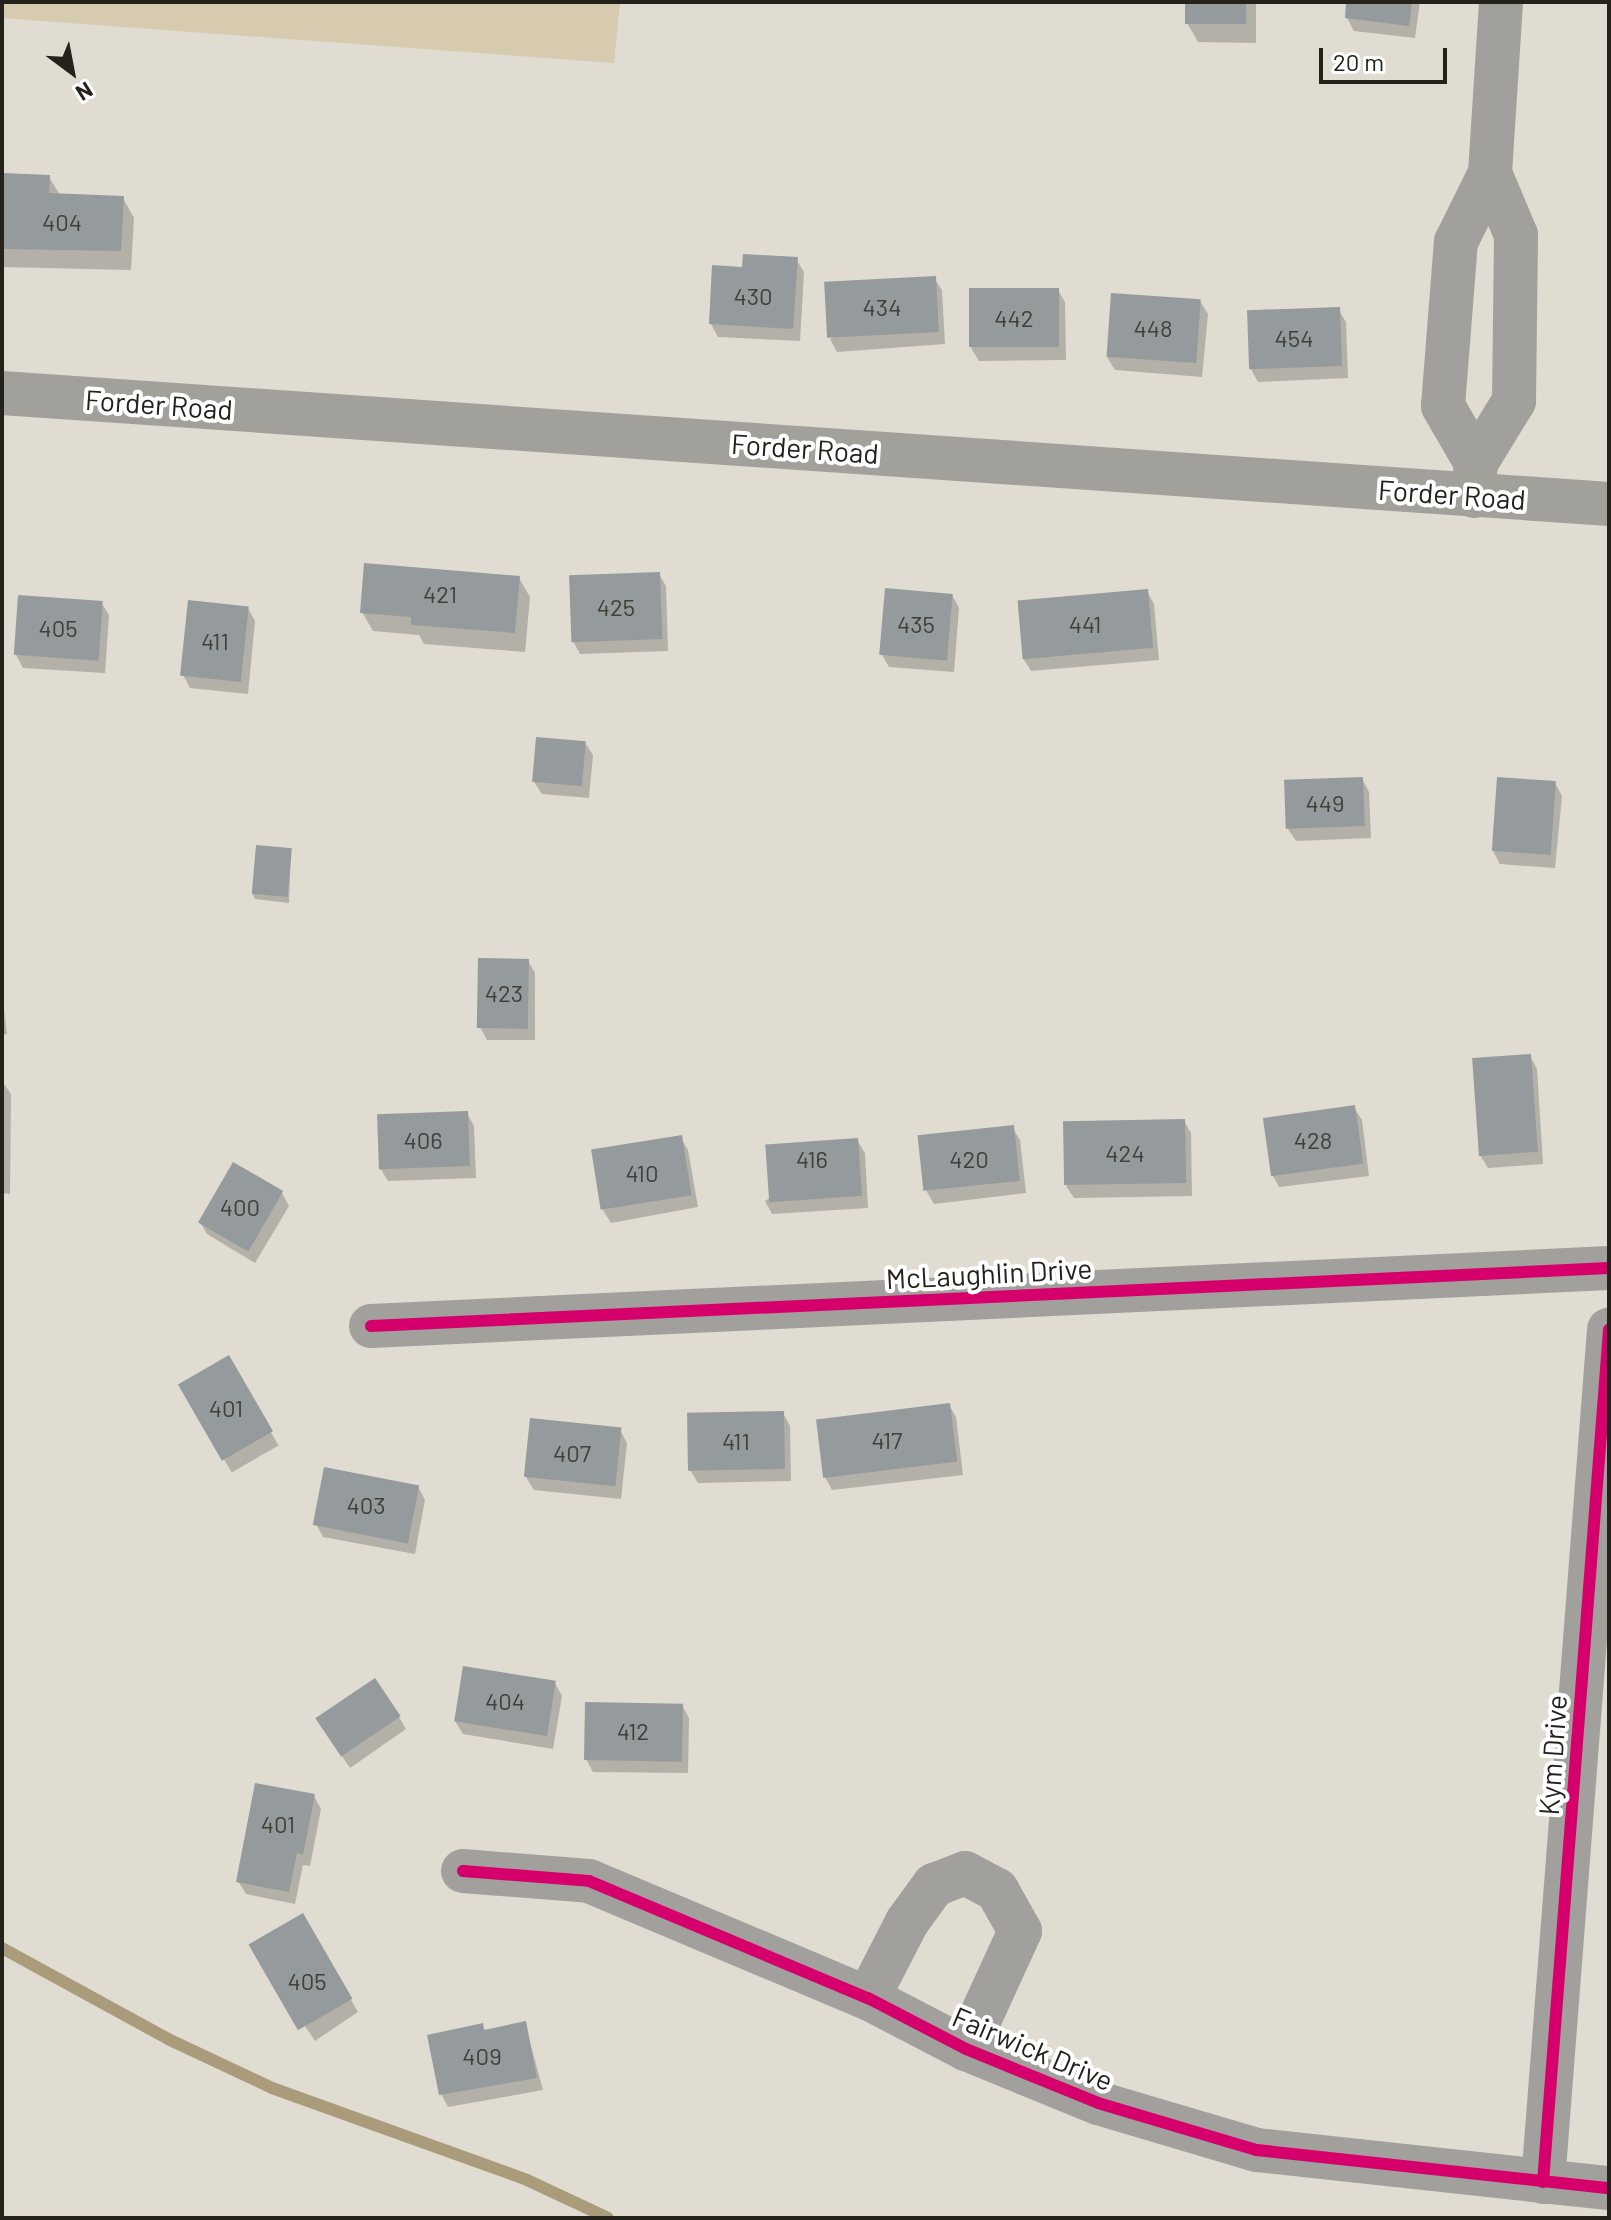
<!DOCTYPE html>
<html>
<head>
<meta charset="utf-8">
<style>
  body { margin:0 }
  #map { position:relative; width:1611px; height:2220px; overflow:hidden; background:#e0dcd2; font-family:Barlow,sans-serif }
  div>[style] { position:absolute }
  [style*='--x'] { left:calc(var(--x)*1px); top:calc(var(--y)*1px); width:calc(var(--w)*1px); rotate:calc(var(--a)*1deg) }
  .green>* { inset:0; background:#d6caaf }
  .shadow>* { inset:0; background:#0003; transform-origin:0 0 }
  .stream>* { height:12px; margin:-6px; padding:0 6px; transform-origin:6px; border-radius:6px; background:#aa9c7a }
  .building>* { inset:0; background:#959b9c; transform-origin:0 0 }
  .minor>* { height:44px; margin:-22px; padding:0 22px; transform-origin:22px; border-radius:22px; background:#a2a09d }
  .secondary>* { height:44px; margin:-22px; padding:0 22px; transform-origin:22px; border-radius:22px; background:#a2a09b }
  .cycleway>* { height:12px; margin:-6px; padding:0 6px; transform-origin:6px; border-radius:6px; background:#d6006c }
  span { translate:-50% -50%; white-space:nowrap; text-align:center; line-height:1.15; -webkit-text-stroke:8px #fff; paint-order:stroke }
  .number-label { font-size:24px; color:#41403b }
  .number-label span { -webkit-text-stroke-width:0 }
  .street-label { font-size:28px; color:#25221b }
  .frame { position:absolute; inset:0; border:4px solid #25221b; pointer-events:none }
  .north { position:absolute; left:32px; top:32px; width:80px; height:80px; -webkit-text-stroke:6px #fff; paint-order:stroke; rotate:148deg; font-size:22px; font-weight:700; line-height:32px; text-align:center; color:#25221b }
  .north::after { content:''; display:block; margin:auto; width:28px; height:36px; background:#25221b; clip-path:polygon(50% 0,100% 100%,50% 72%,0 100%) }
  .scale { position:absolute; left:1319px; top:48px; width:128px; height:36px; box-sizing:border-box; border:4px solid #25221b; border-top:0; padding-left:10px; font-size:24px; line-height:28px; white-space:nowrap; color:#25221b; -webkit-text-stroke:6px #fff; paint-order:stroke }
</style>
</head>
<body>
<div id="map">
  <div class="green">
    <div style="clip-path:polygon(2px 2px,620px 2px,614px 63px,2px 18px)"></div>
  </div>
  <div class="shadow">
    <div style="clip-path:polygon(1187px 2px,1256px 2px,1256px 43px,1198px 42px,1187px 23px)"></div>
    <div style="clip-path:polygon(1348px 2px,1420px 2px,1415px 38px,1354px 31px,1347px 18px)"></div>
    <div style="clip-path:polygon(2px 175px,49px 177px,60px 195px,123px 198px,134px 218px,131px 270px,2px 267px)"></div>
    <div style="clip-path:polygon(796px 259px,804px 272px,800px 341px,718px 337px,711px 324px)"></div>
    <div style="clip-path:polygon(934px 278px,942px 290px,945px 344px,837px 352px,830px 339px)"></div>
    <div style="clip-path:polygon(1058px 290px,1065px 302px,1066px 360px,979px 361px,971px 348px)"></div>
    <div style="clip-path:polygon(1200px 301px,1208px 314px,1202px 377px,1115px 370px,1107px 357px)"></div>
    <div style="clip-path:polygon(1338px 309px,1346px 322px,1348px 378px,1258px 382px,1251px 369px)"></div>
    <div style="clip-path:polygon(659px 574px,666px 586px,668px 651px,580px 654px,573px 641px)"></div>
    <div style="clip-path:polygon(519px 578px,530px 597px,525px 652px,424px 644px,419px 635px,373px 631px,362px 612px)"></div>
    <div style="clip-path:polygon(1147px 591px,1154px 604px,1159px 660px,1031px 671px,1023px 658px)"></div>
    <div style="clip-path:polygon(952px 595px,959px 608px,954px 672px,889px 667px,882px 655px)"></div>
    <div style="clip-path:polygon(101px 602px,109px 615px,105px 673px,23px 668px,16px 655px)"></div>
    <div style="clip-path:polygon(248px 608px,255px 621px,248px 694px,190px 688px,183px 675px)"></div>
    <div style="clip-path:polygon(585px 743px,593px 755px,589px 798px,542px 794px,534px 782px)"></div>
    <div style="clip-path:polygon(1362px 779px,1369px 792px,1371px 838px,1296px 841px,1288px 829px)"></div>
    <div style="clip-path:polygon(1555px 783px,1562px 796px,1555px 868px,1500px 864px,1493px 851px)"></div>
    <div style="clip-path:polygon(291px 850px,289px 903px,255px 899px,252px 893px)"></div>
    <div style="clip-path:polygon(528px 961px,535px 973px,535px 1040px,487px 1040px,480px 1027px)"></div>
    <div style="clip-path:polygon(2px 993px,7px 1034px,2px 1035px)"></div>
    <div style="clip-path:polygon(1530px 1056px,1537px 1069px,1543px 1164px,1488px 1168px,1480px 1155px)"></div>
    <div style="clip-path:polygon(2px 1081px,11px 1094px,10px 1194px,2px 1193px)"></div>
    <div style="clip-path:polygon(1354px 1108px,1362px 1120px,1369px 1176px,1279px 1187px,1272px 1174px)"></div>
    <div style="clip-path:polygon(467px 1113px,474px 1126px,476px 1178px,388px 1181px,380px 1168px)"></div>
    <div style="clip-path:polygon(1184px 1121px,1191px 1133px,1192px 1196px,1074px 1198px,1066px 1186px)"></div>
    <div style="clip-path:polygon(1012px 1127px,1020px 1140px,1026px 1193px,934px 1204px,927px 1192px,921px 1139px)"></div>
    <div style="clip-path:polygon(681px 1138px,688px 1150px,698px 1207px,611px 1223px,603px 1210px)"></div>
    <div style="clip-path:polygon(857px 1140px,865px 1153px,868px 1208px,772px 1214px,765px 1201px)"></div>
    <div style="clip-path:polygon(282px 1193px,289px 1206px,255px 1263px,207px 1234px,200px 1222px)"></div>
    <div style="left:228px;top:1358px;width:101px;height:54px;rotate:60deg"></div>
    <div style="clip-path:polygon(949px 1405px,956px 1417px,963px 1475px,832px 1490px,825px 1477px)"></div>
    <div style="clip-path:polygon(783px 1413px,790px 1426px,791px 1481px,698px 1483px,690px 1470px)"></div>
    <div style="clip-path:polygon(620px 1430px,627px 1443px,621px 1499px,534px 1490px,526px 1477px)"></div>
    <div style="clip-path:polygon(418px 1487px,425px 1500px,415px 1554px,323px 1537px,316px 1524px)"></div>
    <div style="clip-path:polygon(555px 1683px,562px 1696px,553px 1749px,463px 1734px,455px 1721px)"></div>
    <div style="clip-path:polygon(682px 1705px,689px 1718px,688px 1773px,593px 1772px,586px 1759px)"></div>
    <div style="clip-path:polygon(399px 1717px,406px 1729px,350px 1768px,326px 1733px)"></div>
    <div style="clip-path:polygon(314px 1796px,321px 1809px,310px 1866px,303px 1865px,295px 1904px,246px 1894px,238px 1881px)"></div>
    <div style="clip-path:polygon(302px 1916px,358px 2012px,315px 2041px,261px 1961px)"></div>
    <div style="clip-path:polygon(525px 2024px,543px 2090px,448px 2107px,441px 2094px,482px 2025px,486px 2032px)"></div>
  </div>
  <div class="stream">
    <div style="--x:2;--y:1948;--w:189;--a:28.7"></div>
    <div style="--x:168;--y:2039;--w:115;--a:25.2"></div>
    <div style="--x:272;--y:2088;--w:271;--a:19.8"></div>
    <div style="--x:527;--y:2180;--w:89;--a:25.1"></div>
  </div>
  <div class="building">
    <div style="left:1185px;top:2px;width:61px;height:22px"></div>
    <div style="clip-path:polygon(1346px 2px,1412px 2px,1409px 26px,1345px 18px)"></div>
    <div style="clip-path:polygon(2px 173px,50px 175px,49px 193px,124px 196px,121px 251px,2px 249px)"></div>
    <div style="clip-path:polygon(743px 254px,798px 257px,793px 329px,709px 324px,712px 265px,742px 267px)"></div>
    <div style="left:936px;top:276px;width:56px;height:112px;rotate:87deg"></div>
    <div style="left:1059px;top:288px;width:59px;height:90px;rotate:90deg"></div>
    <div style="left:1111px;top:293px;width:90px;height:64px;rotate:4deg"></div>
    <div style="left:1340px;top:307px;width:59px;height:93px;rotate:88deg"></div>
    <div style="clip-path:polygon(364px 563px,520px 576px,515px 633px,411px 625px,411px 617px,360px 613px)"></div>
    <div style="left:660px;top:572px;width:67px;height:91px;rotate:88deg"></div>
    <div style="left:885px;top:588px;width:68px;height:67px;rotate:5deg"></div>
    <div style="left:1148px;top:589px;width:59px;height:131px;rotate:85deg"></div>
    <div style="left:18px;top:595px;width:85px;height:60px;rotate:4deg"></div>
    <div style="left:188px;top:600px;width:61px;height:76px;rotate:6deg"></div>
    <div style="left:536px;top:737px;width:50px;height:45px;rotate:5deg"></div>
    <div style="left:1363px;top:777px;width:49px;height:79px;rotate:88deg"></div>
    <div style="left:1497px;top:777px;width:59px;height:74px;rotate:4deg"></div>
    <div style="left:256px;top:845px;width:36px;height:49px;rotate:5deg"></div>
    <div style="left:478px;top:958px;width:51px;height:70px;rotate:1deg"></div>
    <div style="left:1531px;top:1054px;width:98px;height:59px;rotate:86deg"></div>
    <div style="left:1355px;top:1105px;width:59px;height:93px;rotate:82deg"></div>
    <div style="left:468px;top:1111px;width:55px;height:91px;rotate:88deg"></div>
    <div style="left:1185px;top:1119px;width:64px;height:122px;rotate:89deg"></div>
    <div style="left:1014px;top:1125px;width:56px;height:97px;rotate:84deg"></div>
    <div style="left:682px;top:1135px;width:61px;height:92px;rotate:81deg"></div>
    <div style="left:858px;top:1138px;width:58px;height:93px;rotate:86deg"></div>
    <div style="left:233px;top:1162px;width:58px;height:70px;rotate:30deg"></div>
    <div style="left:229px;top:1355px;width:88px;height:59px;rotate:60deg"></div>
    <div style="left:950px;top:1403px;width:59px;height:135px;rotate:83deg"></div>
    <div style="left:784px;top:1411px;width:58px;height:97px;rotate:89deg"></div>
    <div style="left:530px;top:1418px;width:92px;height:59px;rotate:6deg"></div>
    <div style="left:324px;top:1467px;width:97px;height:59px;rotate:11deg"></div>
    <div style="left:463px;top:1666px;width:94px;height:56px;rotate:9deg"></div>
    <div style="left:375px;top:1678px;width:46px;height:72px;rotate:56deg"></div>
    <div style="left:585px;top:1702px;width:98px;height:58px;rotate:1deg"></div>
    <div style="clip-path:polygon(255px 1783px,315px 1794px,303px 1855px,297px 1853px,289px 1892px,236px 1882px)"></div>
    <div style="left:303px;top:1913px;width:99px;height:63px;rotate:60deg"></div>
    <div style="clip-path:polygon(526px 2021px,537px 2078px,439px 2095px,427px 2035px,483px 2023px,484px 2030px)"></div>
  </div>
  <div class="minor">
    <div style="--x:1476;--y:463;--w:73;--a:-58.5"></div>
    <div style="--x:1514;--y:401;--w:166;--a:-89.3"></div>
    <div style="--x:1516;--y:235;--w:67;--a:-112.8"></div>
    <div style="--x:1474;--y:496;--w:33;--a:-87"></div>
    <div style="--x:1476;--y:463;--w:66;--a:-120.1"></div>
    <div style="--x:1443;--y:406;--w:165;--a:-85.5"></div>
    <div style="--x:1456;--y:242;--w:77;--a:-63.8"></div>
    <div style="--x:1490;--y:173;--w:171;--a:-86.3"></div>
    <div style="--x:371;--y:1326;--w:1239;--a:-2.68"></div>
    <div style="--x:463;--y:1871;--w:126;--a:4.5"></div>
    <div style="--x:589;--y:1881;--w:303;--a:22.8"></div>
    <div style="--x:868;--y:1998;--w:110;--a:27.5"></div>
    <div style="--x:966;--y:2049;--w:143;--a:22.2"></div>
    <div style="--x:1098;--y:2103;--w:166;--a:16.5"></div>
    <div style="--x:1257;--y:2150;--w:354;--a:6.2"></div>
    <div style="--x:868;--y:1998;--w:85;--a:-62.8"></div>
    <div style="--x:907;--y:1922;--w:46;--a:-53.9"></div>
    <div style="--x:934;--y:1885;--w:33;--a:-21"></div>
    <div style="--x:965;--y:1873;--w:36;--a:28"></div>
    <div style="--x:997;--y:1890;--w:47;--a:60.7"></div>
    <div style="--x:1020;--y:1931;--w:130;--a:114.6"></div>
    <div style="--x:1543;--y:2182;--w:855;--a:-85.57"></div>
  </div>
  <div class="secondary">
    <div style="--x:2;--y:393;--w:1611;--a:3.95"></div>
  </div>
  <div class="cycleway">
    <div style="--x:371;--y:1326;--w:1239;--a:-2.68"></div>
    <div style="--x:463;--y:1871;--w:126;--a:4.5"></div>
    <div style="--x:589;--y:1881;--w:303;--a:22.8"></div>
    <div style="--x:868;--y:1998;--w:110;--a:27.5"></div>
    <div style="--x:966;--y:2049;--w:143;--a:22.2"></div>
    <div style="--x:1098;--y:2103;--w:166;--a:16.5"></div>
    <div style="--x:1257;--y:2150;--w:354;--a:6.2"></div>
    <div style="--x:1543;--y:2182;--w:855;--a:-85.57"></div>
  </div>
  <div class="number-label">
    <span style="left:62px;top:222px">404</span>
    <span style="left:753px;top:296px">430</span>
    <span style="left:882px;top:307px">434</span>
    <span style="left:1014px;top:318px">442</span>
    <span style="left:1153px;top:328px">448</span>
    <span style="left:1294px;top:338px">454</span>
    <span style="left:440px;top:594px">421</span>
    <span style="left:616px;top:607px">425</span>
    <span style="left:916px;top:624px">435</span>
    <span style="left:1085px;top:624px">441</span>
    <span style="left:58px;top:628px">405</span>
    <span style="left:215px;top:641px">411</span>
    <span style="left:1325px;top:803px">449</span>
    <span style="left:504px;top:993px">423</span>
    <span style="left:423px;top:1140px">406</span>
    <span style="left:1313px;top:1140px">428</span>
    <span style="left:1125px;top:1153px">424</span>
    <span style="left:812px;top:1159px">416</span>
    <span style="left:969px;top:1159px">420</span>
    <span style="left:642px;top:1173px">410</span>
    <span style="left:240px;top:1207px">400</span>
    <span style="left:226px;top:1408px">401</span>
    <span style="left:887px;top:1440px">417</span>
    <span style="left:736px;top:1441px">411</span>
    <span style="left:572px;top:1453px">407</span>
    <span style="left:366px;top:1505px">403</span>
    <span style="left:505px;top:1701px">404</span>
    <span style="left:633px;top:1731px">412</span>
    <span style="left:278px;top:1824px">401</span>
    <span style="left:307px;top:1981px">405</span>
    <span style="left:482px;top:2056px">409</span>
  </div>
  <div class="street-label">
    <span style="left:159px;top:404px;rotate:4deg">Forder Road</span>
    <span style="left:805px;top:448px;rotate:4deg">Forder Road</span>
    <span style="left:1452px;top:494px;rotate:4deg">Forder Road</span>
    <span style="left:989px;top:1273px;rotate:-3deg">McLaughlin Drive</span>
    <span style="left:1552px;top:1755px;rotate:-86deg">Kym Drive</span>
    <span style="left:1033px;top:2048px;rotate:23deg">Fairwick Drive</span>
  </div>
  <div class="frame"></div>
  <div class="north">N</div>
  <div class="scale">20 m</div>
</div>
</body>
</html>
